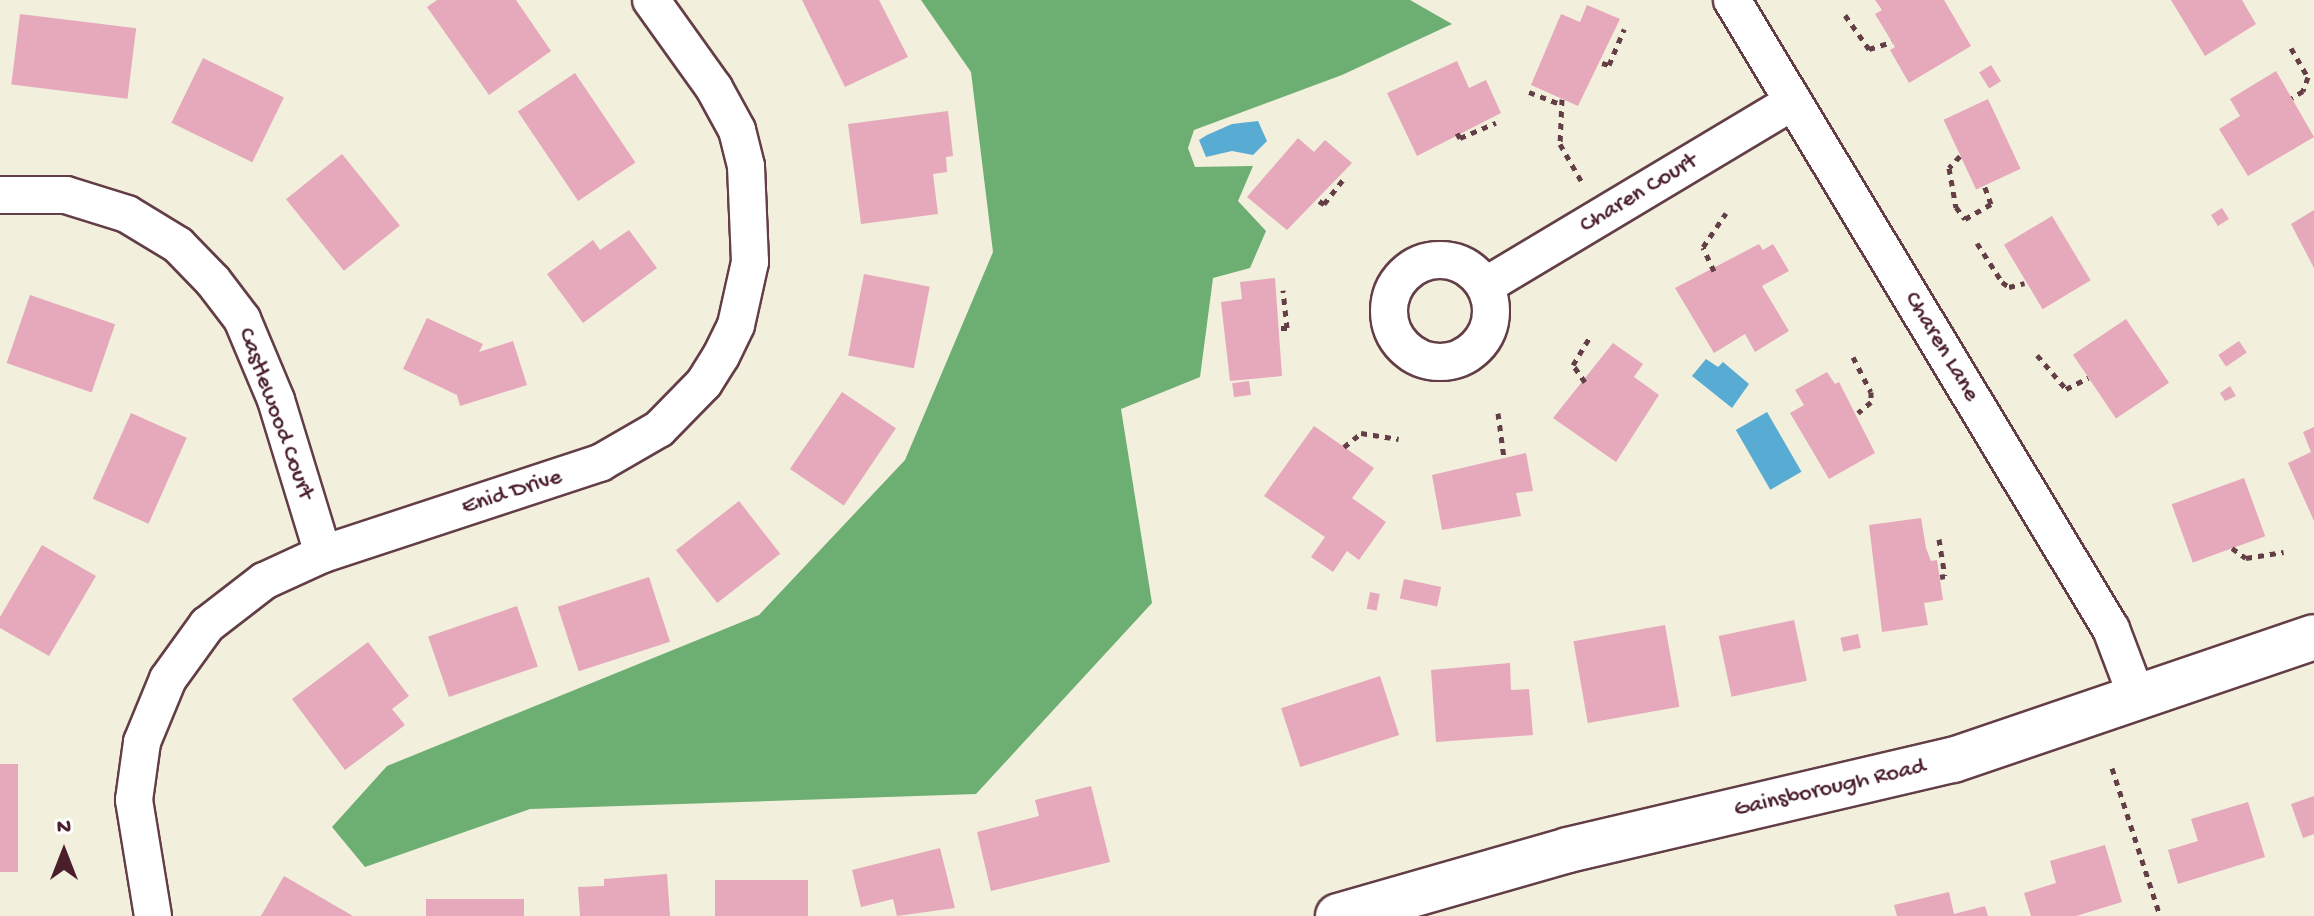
<!DOCTYPE html>
<html>
<head>
<meta charset="utf-8">
<style>
  body { margin:0 }
  #map { position:relative; width:2314px; height:916px; overflow:hidden; background:#f2efdc; font-family:"Gochi Hand",sans-serif }
  div>[style] { position:absolute }
  [style*='--x'] { left:calc(var(--x)*1px); top:calc(var(--y)*1px); width:calc(var(--w)*1px); rotate:calc(var(--a)*1deg) }
  .forest>* { inset:0; background:#6dae72 }
  .water>* { inset:0; background:#58abd3; transform-origin:0 0 }
  .building>* { inset:0; background:#e5a9bb; transform-origin:0 0 }
  .path>* { height:5px; margin-top:-2.5px; transform-origin:0; background:repeating-linear-gradient(90deg,#633e46 0 6px,transparent 0 12px) }
  .roads { filter:drop-shadow(2px 0 #633e46) drop-shadow(-2px 0 #633e46) drop-shadow(0 2px #633e46) drop-shadow(0 -2px #633e46) }
  .street>* { height:36px; margin:-18px; padding:0 18px; transform-origin:18px; border-radius:18px; background:#fff }
  .street>.ring { margin:-18px; padding:0; box-sizing:content-box; background:none; border:36px solid #fff; border-radius:50% }
  .secondary>* { height:44px; margin:-22px; padding:0 22px; transform-origin:22px; border-radius:22px; background:#fff }
  span { translate:-50% -50%; white-space:nowrap; text-align:center; line-height:1.15; -webkit-text-stroke:8px #fff; paint-order:stroke }
  .street-label { font-size:24px; color:#4a1f2b }
  .north { position:absolute; left:24px; top:812px; width:80px; height:80px; -webkit-text-stroke:6px #fff; paint-order:stroke; rotate:0deg; font-size:22px; font-weight:700; line-height:32px; text-align:center; color:#4a1f2b }
  .north::after { content:''; display:block; margin:auto; width:28px; height:36px; background:#4a1f2b; clip-path:polygon(50% 0,100% 100%,50% 72%,0 100%) }
</style>
</head>
<body>
<div id="map">
  <div class="forest">
    <div style="clip-path:polygon(921px 0,1410px 0,1452px 24px,1342px 75px,1194px 130px,1188px 148px,1195px 167px,1253px 166px,1238px 201px,1266px 231px,1250px 268px,1213px 278px,1200px 377px,1121px 409px,1152px 603px,976px 794px,530px 809px,365px 867px,332px 827px,387px 766px,759px 615px,905px 460px,993px 252px,971px 72px)"></div>
  </div>
  <div class="water">
    <div style="clip-path:polygon(1258px 121px,1267px 141px,1253px 155px,1232px 151px,1206px 157px,1199px 140px,1207px 135px,1232px 124px)"></div>
    <div style="clip-path:polygon(1706px 359px,1718px 367px,1723px 362px,1749px 384px,1732px 408px,1692px 376px)"></div>
    <div style="left:1767px;top:412px;width:69px;height:36px;rotate:60deg"></div>
  </div>
  <div class="building">
    <div style="clip-path:polygon(437px 0,516px 0,551px 51px,489px 95px,427px 7px)"></div>
    <div style="clip-path:polygon(802px 0,879px 0,908px 57px,845px 87px)"></div>
    <div style="clip-path:polygon(1875px 0,1944px 0,1971px 46px,1909px 83px,1890px 50px,1895px 47px,1875px 14px,1882px 10px)"></div>
    <div style="clip-path:polygon(2171px 0,2242px 0,2256px 24px,2205px 56px)"></div>
    <div style="clip-path:polygon(1587px 5px,1620px 19px,1578px 106px,1531px 85px,1561px 14px,1580px 22px)"></div>
    <div style="left:20px;top:14px;width:117px;height:71px;rotate:7deg"></div>
    <div style="left:203px;top:58px;width:90px;height:72px;rotate:26deg"></div>
    <div style="clip-path:polygon(1457px 61px,1469px 88px,1486px 80px,1501px 113px,1417px 156px,1387px 93px)"></div>
    <div style="left:1991px;top:65px;width:19px;height:14px;rotate:58deg"></div>
    <div style="clip-path:polygon(2276px 71px,2314px 137px,2248px 176px,2219px 129px,2240px 116px,2230px 99px)"></div>
    <div style="left:575px;top:73px;width:108px;height:69px;rotate:56deg"></div>
    <div style="left:1988px;top:99px;width:77px;height:49px;rotate:65deg"></div>
    <div style="clip-path:polygon(948px 111px,953px 156px,946px 157px,947px 172px,933px 174px,938px 214px,861px 224px,848px 124px)"></div>
    <div style="clip-path:polygon(1298px 138px,1314px 152px,1325px 140px,1352px 163px,1287px 230px,1247px 197px)"></div>
    <div style="left:342px;top:154px;width:92px;height:72px;rotate:51deg"></div>
    <div style="left:2222px;top:208px;width:13px;height:13px;rotate:58deg"></div>
    <div style="clip-path:polygon(2314px 210px,2314px 268px,2291px 224px)"></div>
    <div style="left:2052px;top:216px;width:75px;height:56px;rotate:59deg"></div>
    <div style="clip-path:polygon(629px 230px,657px 268px,583px 323px,547px 274px,593px 240px,600px 250px)"></div>
    <div style="clip-path:polygon(1759px 244px,1763px 250px,1773px 244px,1789px 271px,1762px 286px,1789px 331px,1755px 352px,1745px 334px,1714px 353px,1675px 288px)"></div>
    <div style="left:864px;top:274px;width:67px;height:83px;rotate:11deg"></div>
    <div style="clip-path:polygon(1275px 278px,1282px 376px,1230px 381px,1221px 302px,1242px 299px,1240px 282px)"></div>
    <div style="left:30px;top:295px;width:90px;height:72px;rotate:19deg"></div>
    <div style="clip-path:polygon(427px 318px,483px 344px,479px 352px,513px 341px,527px 385px,460px 406px,457px 395px,403px 369px)"></div>
    <div style="left:2126px;top:319px;width:77px;height:64px;rotate:56deg"></div>
    <div style="left:2239px;top:341px;width:14px;height:25px;rotate:56deg"></div>
    <div style="clip-path:polygon(1613px 343px,1643px 364px,1634px 377px,1659px 395px,1616px 462px,1553px 418px)"></div>
    <div style="clip-path:polygon(1827px 372px,1835px 384px,1839px 382px,1875px 453px,1829px 479px,1790px 413px,1804px 405px,1795px 390px)"></div>
    <div style="left:1249px;top:381px;width:14px;height:17px;rotate:82deg"></div>
    <div style="clip-path:polygon(2230px 386px,2236px 396px,2225px 401px,2220px 393px)"></div>
    <div style="left:842px;top:392px;width:65px;height:93px;rotate:34deg"></div>
    <div style="left:131px;top:413px;width:61px;height:94px;rotate:24deg"></div>
    <div style="clip-path:polygon(1314px 426px,1374px 468px,1352px 498px,1386px 522px,1359px 560px,1347px 551px,1333px 572px,1311px 557px,1325px 537px,1264px 496px)"></div>
    <div style="clip-path:polygon(2314px 427px,2314px 521px,2288px 463px,2311px 452px,2303px 432px)"></div>
    <div style="clip-path:polygon(1526px 453px,1533px 491px,1516px 493px,1521px 516px,1442px 530px,1432px 475px)"></div>
    <div style="left:2244px;top:478px;width:62px;height:77px;rotate:70deg"></div>
    <div style="left:739px;top:501px;width:67px;height:80px;rotate:52deg"></div>
    <div style="clip-path:polygon(1921px 518px,1926px 548px,1931px 561px,1937px 560px,1943px 600px,1924px 603px,1928px 625px,1882px 632px,1869px 525px)"></div>
    <div style="clip-path:polygon(42px 545px,96px 576px,49px 656px,0 628px,0 617px)"></div>
    <div style="left:649px;top:577px;width:68px;height:96px;rotate:72deg"></div>
    <div style="left:1404px;top:579px;width:38px;height:20px;rotate:12deg"></div>
    <div style="left:1370px;top:592px;width:10px;height:17px;rotate:11deg"></div>
    <div style="left:517px;top:606px;width:64px;height:94px;rotate:71deg"></div>
    <div style="left:1794px;top:620px;width:62px;height:77px;rotate:78deg"></div>
    <div style="left:1665px;top:625px;width:83px;height:93px;rotate:80deg"></div>
    <div style="left:1858px;top:634px;width:14px;height:18px;rotate:78deg"></div>
    <div style="clip-path:polygon(368px 642px,409px 696px,392px 709px,405px 725px,345px 770px,292px 699px)"></div>
    <div style="clip-path:polygon(1510px 663px,1511px 690px,1529px 689px,1533px 735px,1436px 742px,1431px 670px)"></div>
    <div style="left:1380px;top:676px;width:62px;height:104px;rotate:72deg"></div>
    <div style="left:0;top:764px;width:18px;height:108px"></div>
    <div style="clip-path:polygon(1091px 786px,1110px 862px,991px 891px,977px 832px,1039px 816px,1035px 800px)"></div>
    <div style="clip-path:polygon(2314px 796px,2314px 834px,2303px 838px,2291px 804px)"></div>
    <div style="clip-path:polygon(2248px 802px,2265px 857px,2178px 884px,2168px 850px,2198px 841px,2191px 819px)"></div>
    <div style="clip-path:polygon(2105px 845px,2122px 902px,2076px 916px,2031px 916px,2024px 893px,2056px 883px,2050px 861px)"></div>
    <div style="clip-path:polygon(940px 848px,955px 908px,897px 916px,893px 899px,861px 907px,852px 870px)"></div>
    <div style="clip-path:polygon(667px 874px,670px 916px,580px 916px,578px 887px,604px 886px,604px 879px)"></div>
    <div style="clip-path:polygon(284px 876px,353px 916px,261px 916px)"></div>
    <div style="left:715px;top:880px;width:93px;height:36px"></div>
    <div style="clip-path:polygon(1949px 892px,1954px 914px,1985px 906px,1988px 916px,1897px 916px,1894px 905px)"></div>
    <div style="left:426px;top:899px;width:98px;height:17px"></div>
  </div>
  <div class="path">
    <div style="--x:1845;--y:15;--w:42;--a:54.8"></div>
    <div style="--x:1869;--y:49;--w:24;--a:-17"></div>
    <div style="--x:2291;--y:48;--w:34;--a:60"></div>
    <div style="--x:2308;--y:77;--w:15;--a:110"></div>
    <div style="--x:2303;--y:91;--w:13;--a:148"></div>
    <div style="--x:1602;--y:63;--w:7;--a:16"></div>
    <div style="--x:1609;--y:65;--w:39;--a:-67"></div>
    <div style="--x:1529;--y:92;--w:33;--a:21"></div>
    <div style="--x:1562;--y:99;--w:45;--a:92.5"></div>
    <div style="--x:1560;--y:144;--w:46;--a:60.1"></div>
    <div style="--x:1457;--y:133;--w:6;--a:59"></div>
    <div style="--x:1460;--y:138;--w:39;--a:-23"></div>
    <div style="--x:1960;--y:156;--w:16;--a:133"></div>
    <div style="--x:1949;--y:168;--w:40;--a:80"></div>
    <div style="--x:1956;--y:207;--w:15;--a:53"></div>
    <div style="--x:1965;--y:219;--w:30;--a:-30"></div>
    <div style="--x:1991;--y:204;--w:20;--a:-110"></div>
    <div style="--x:1319;--y:201;--w:6;--a:31"></div>
    <div style="--x:1324;--y:204;--w:33;--a:-52"></div>
    <div style="--x:1977;--y:243;--w:46;--a:57.3"></div>
    <div style="--x:2002;--y:282;--w:9;--a:36"></div>
    <div style="--x:2009;--y:287;--w:16;--a:-14"></div>
    <div style="--x:1714;--y:271;--w:26;--a:-115"></div>
    <div style="--x:1703;--y:247;--w:41;--a:-55.9"></div>
    <div style="--x:1281;--y:328;--w:6;--a:0"></div>
    <div style="--x:1287;--y:328;--w:38;--a:-96"></div>
    <div style="--x:2037;--y:355;--w:45;--a:49.5"></div>
    <div style="--x:2066;--y:389;--w:25;--a:-27"></div>
    <div style="--x:1853;--y:357;--w:39;--a:63"></div>
    <div style="--x:1871;--y:392;--w:10;--a:90"></div>
    <div style="--x:1871;--y:402;--w:17;--a:140"></div>
    <div style="--x:1585;--y:382;--w:21;--a:-125"></div>
    <div style="--x:1573;--y:365;--w:31;--a:-59"></div>
    <div style="--x:1498;--y:413;--w:45;--a:82.4"></div>
    <div style="--x:1344;--y:447;--w:22;--a:-39"></div>
    <div style="--x:1361;--y:433;--w:38;--a:9"></div>
    <div style="--x:1939;--y:539;--w:37;--a:81"></div>
    <div style="--x:1945;--y:576;--w:5;--a:169"></div>
    <div style="--x:2232;--y:548;--w:17;--a:36"></div>
    <div style="--x:2246;--y:558;--w:38;--a:-9"></div>
    <div style="--x:2112;--y:768;--w:156;--a:72"></div>
  </div>
  <div class="roads">
    <div class="street">
      <div style="--x:1732;--y:0;--w:734;--a:58.93"></div>
      <div style="--x:2111;--y:629;--w:76;--a:69.2"></div>
      <div style="--x:0;--y:195;--w:66;--a:0"></div>
      <div style="--x:66;--y:195;--w:64;--a:17.3"></div>
      <div style="--x:127;--y:214;--w:60;--a:31.3"></div>
      <div style="--x:178;--y:245;--w:50;--a:45.8"></div>
      <div style="--x:213;--y:281;--w:48;--a:52.7"></div>
      <div style="--x:242;--y:319;--w:88;--a:67.2"></div>
      <div style="--x:276;--y:400;--w:161;--a:73"></div>
      <div class="ring" style="left:1389px;top:260px;width:66px;height:66px"></div>
      <div style="--x:1485;--y:286;--w:359;--a:-30.9"></div>
      <div style="--x:153;--y:916;--w:118;--a:-99.3"></div>
      <div style="--x:134;--y:800;--w:59;--a:-82.1"></div>
      <div style="--x:142;--y:742;--w:68;--a:-67.6"></div>
      <div style="--x:168;--y:679;--w:67;--a:-54.2"></div>
      <div style="--x:207;--y:625;--w:72;--a:-37.7"></div>
      <div style="--x:264;--y:581;--w:65;--a:-24.6"></div>
      <div style="--x:323;--y:554;--w:292;--a:-18.2"></div>
      <div style="--x:600;--y:463;--w:68;--a:-30"></div>
      <div style="--x:659;--y:429;--w:64;--a:-45.6"></div>
      <div style="--x:704;--y:383;--w:32;--a:-58"></div>
      <div style="--x:721;--y:356;--w:34;--a:-64"></div>
      <div style="--x:736;--y:325;--w:65;--a:-77.5"></div>
      <div style="--x:750;--y:262;--w:96;--a:-92.4"></div>
      <div style="--x:746;--y:166;--w:37;--a:-104"></div>
      <div style="--x:737;--y:130;--w:48;--a:-118.7"></div>
      <div style="--x:714;--y:88;--w:108;--a:-125.6"></div>
    </div>
    <div class="secondary">
      <div style="--x:1338;--y:916;--w:239;--a:-16"></div>
      <div style="--x:1568;--y:850;--w:395;--a:-13.2"></div>
      <div style="--x:1953;--y:760;--w:381;--a:-18.8"></div>
    </div>
  </div>
  <div class="street-label">
    <span style="left:1639px;top:194px;rotate:-31deg">Charen Court</span>
    <span style="left:1941px;top:347px;rotate:59deg">Charen Lane</span>
    <span style="left:275px;top:414px;rotate:70deg">Castlewood Court</span>
    <span style="left:512px;top:493px;rotate:-18deg">Enid Drive</span>
    <span style="left:1830px;top:789px;rotate:-13deg">Gainsborough Road</span>
  </div>
  <div class="north">N</div>
</div>
</body>
</html>
